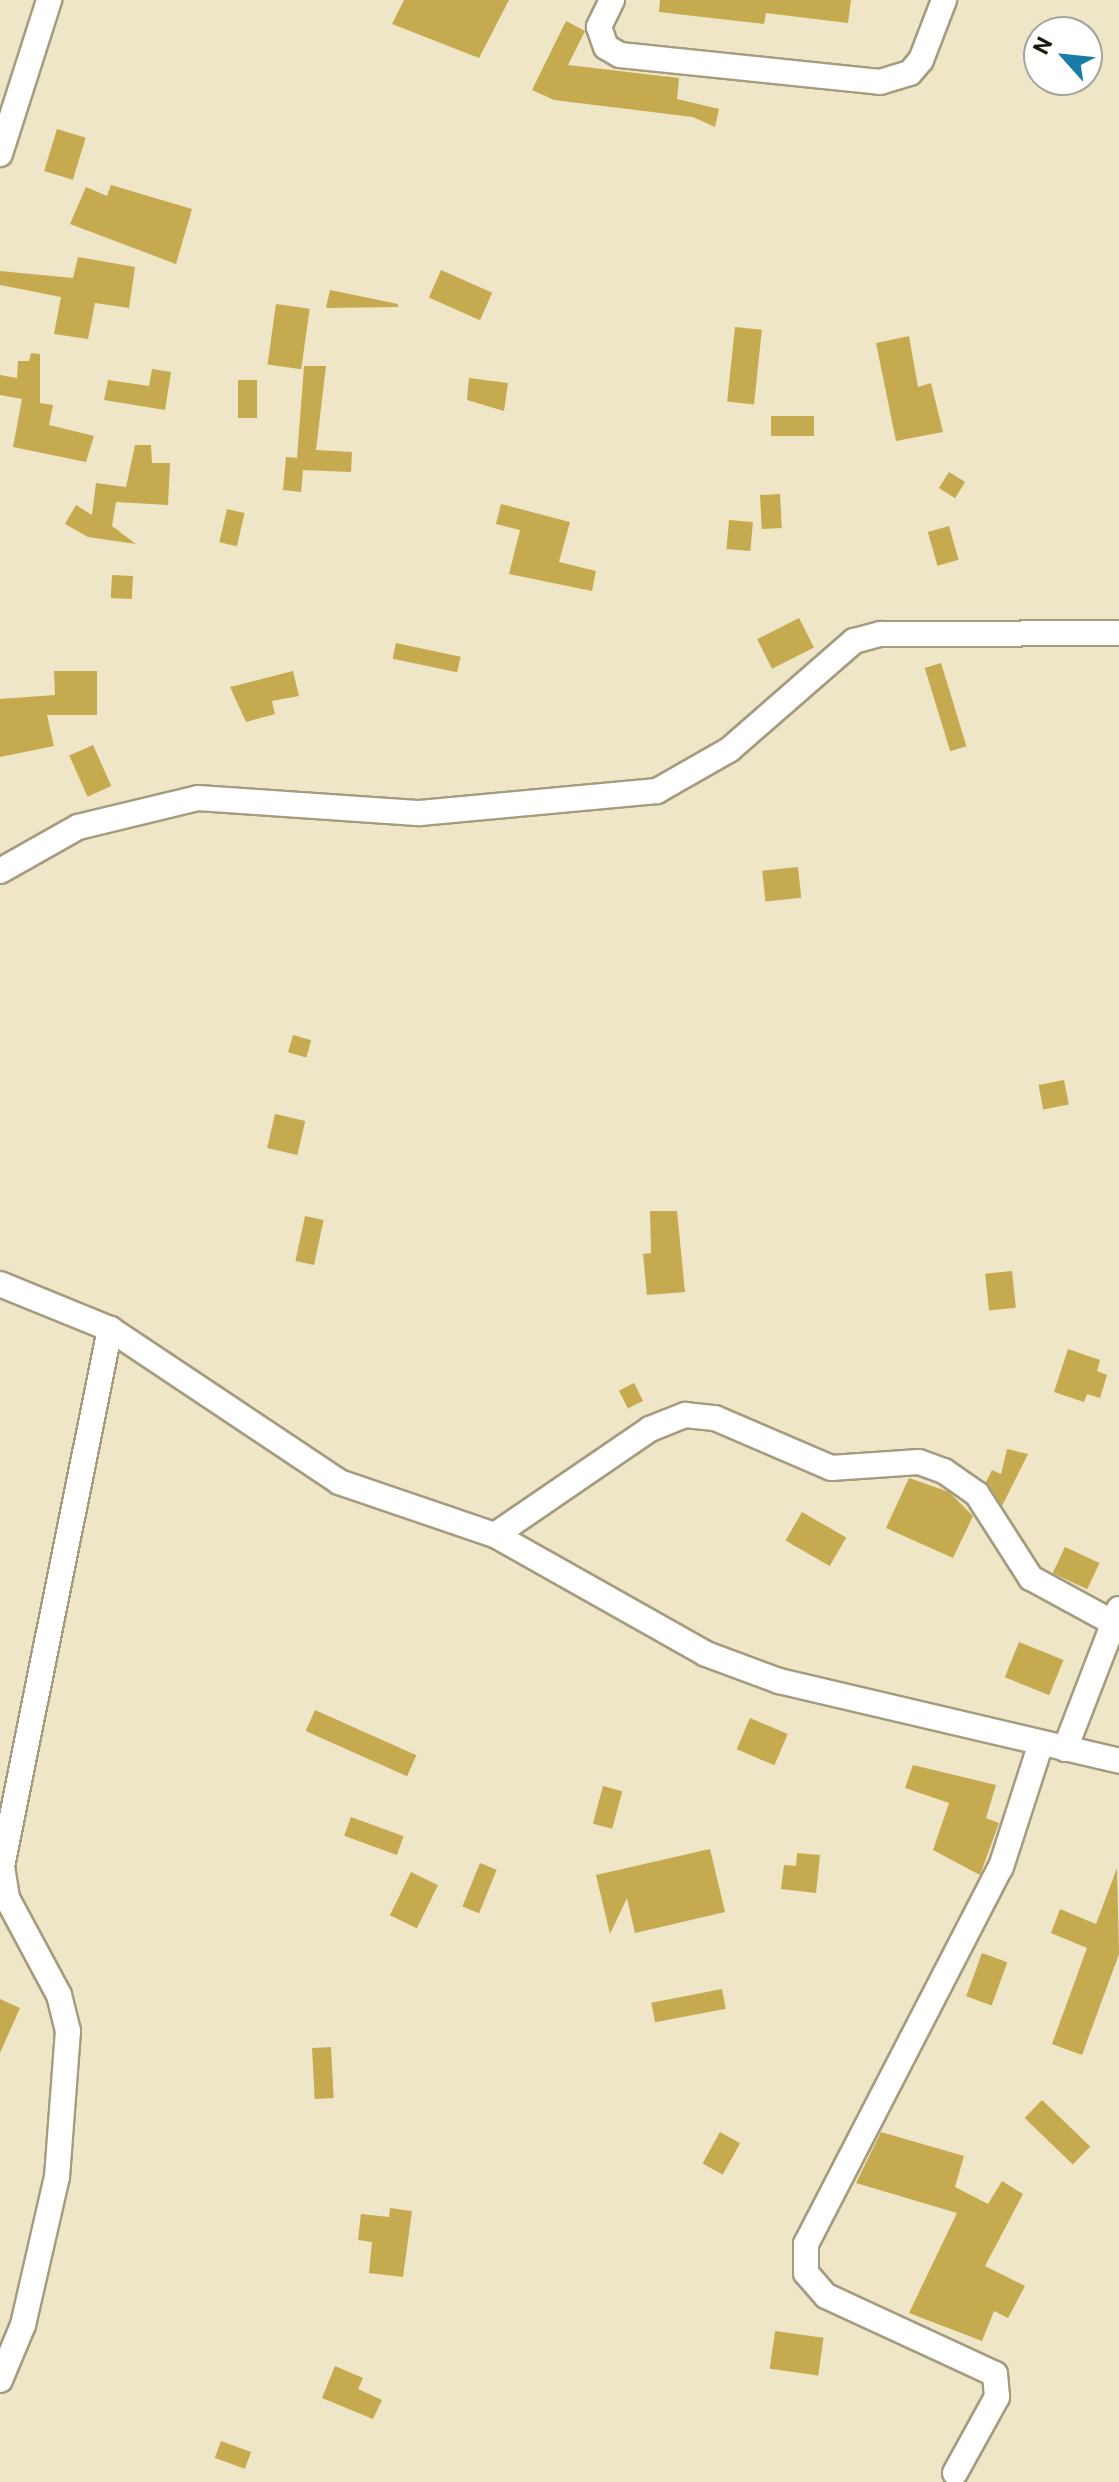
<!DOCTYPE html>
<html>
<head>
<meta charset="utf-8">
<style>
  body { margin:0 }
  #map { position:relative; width:1119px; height:2482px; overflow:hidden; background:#efe5c7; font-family:Roboto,sans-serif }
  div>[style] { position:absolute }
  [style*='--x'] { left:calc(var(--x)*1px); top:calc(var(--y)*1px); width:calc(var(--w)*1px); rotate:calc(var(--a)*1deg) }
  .building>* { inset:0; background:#c6aa50; transform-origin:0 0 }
  .roads { filter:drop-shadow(2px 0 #a59c80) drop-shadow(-2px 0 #a59c80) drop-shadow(0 2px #a59c80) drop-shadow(0 -2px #a59c80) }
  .minor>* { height:24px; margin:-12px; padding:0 12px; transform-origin:12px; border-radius:12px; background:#fff }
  span { translate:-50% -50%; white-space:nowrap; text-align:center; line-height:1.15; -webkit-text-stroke:8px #fff; paint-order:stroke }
  .north { position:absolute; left:1023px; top:16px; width:80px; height:80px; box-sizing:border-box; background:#fff; border:2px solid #a4a39e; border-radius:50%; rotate:297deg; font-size:22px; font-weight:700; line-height:32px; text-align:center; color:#1b180d }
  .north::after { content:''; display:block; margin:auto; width:28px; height:36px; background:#177ca7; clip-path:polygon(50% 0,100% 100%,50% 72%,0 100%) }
</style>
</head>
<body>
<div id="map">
  <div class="building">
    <div style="clip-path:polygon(404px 0,509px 0,479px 58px,392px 24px)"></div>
    <div style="clip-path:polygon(660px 0,851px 0,848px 23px,766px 13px,764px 24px,659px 12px)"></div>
    <div style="clip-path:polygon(566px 21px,585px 31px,568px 65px,679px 78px,677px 99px,719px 109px,715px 127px,693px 117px,554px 100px,532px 90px)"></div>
    <div style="left:57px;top:129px;width:30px;height:44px;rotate:17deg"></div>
    <div style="clip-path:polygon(111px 185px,192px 209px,176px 264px,70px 224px,86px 187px,107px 196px)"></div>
    <div style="clip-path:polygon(78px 257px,135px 267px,129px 308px,95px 303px,88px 339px,54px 334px,61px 297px,0 285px,0 271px,73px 278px)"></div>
    <div style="left:441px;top:270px;width:56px;height:30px;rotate:24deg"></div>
    <div style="clip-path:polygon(330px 290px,398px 304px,398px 307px,326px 308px)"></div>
    <div style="left:276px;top:304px;width:34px;height:61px;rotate:8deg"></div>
    <div style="left:735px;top:327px;width:27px;height:75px;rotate:6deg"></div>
    <div style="clip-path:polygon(909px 336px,918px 387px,931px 383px,943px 432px,896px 441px,876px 343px)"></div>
    <div style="clip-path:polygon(31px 353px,40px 354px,40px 403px,53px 405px,49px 425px,94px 436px,86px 462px,13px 447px,22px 399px,0 395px,0 375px,17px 378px,18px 361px,29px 361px)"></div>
    <div style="clip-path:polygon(304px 366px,326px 366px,316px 450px,352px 452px,351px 472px,303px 470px,301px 492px,283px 490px,286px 457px,297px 458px)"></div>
    <div style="clip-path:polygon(152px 369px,171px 372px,165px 410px,104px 400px,108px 380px,149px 386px)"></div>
    <div style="clip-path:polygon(469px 378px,508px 383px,504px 411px,467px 400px)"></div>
    <div style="left:238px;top:380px;width:19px;height:38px"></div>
    <div style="left:814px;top:416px;width:20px;height:43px;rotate:90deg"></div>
    <div style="clip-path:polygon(135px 445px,151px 445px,152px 463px,170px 463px,168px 505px,116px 502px,112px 526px,136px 544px,88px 537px,65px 524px,76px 505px,92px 515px,96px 483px,126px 487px)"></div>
    <div style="left:949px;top:472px;width:19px;height:19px;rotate:32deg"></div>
    <div style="left:780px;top:494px;width:34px;height:20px;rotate:87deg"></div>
    <div style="clip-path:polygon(501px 504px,570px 522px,559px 562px,596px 571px,592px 591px,509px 574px,520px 530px,496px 524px)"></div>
    <div style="left:227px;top:509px;width:18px;height:34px;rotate:13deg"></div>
    <div style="left:729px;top:520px;width:24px;height:29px;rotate:5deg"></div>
    <div style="left:949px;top:526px;width:35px;height:22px;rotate:74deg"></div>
    <div style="left:112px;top:575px;width:21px;height:23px;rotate:3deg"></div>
    <div style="left:799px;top:618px;width:33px;height:47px;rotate:63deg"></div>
    <div style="left:396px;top:643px;width:66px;height:16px;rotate:12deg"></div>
    <div style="left:941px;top:663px;width:87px;height:17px;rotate:73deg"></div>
    <div style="clip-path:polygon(54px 671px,97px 671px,97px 715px,47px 715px,54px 746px,0 757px,0 699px,55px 695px)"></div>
    <div style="clip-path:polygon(293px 671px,299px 696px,272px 701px,275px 714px,246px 722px,230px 687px)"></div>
    <div style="left:93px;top:745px;width:45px;height:26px;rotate:66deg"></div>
    <div style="left:798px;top:867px;width:31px;height:36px;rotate:84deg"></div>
    <div style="left:293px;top:1035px;width:19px;height:18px;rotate:16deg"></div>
    <div style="left:1064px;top:1080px;width:25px;height:26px;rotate:79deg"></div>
    <div style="left:275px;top:1114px;width:31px;height:35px;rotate:13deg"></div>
    <div style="clip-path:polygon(650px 1211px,677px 1211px,685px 1292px,647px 1295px,643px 1254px,651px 1253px)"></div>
    <div style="left:305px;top:1216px;width:19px;height:46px;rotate:12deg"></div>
    <div style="left:1012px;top:1271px;width:37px;height:27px;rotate:84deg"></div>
    <div style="clip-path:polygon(1068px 1349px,1100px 1360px,1097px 1371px,1107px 1375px,1100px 1398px,1087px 1394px,1084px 1402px,1054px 1392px)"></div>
    <div style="left:634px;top:1383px;width:20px;height:17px;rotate:63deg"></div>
    <div style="clip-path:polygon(1007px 1449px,1028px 1454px,1002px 1506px,986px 1482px,992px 1470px,1001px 1474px)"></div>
    <div style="clip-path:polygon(909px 1478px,949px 1492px,973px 1516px,953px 1558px,886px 1528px)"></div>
    <div style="left:802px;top:1512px;width:51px;height:33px;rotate:30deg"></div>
    <div style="left:1065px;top:1547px;width:38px;height:29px;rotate:25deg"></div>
    <div style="left:1019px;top:1642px;width:48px;height:38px;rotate:22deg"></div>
    <div style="left:315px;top:1710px;width:111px;height:23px;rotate:24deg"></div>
    <div style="left:750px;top:1718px;width:41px;height:34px;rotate:23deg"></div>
    <div style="clip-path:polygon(913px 1765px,996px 1785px,986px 1818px,999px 1823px,980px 1875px,933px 1850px,949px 1803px,905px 1788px)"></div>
    <div style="left:603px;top:1786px;width:20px;height:39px;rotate:15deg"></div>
    <div style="left:351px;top:1817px;width:56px;height:20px;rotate:20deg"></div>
    <div style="clip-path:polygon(710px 1849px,725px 1912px,635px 1933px,627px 1898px,610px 1934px,596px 1875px)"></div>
    <div style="clip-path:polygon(797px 1853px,820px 1855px,816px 1893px,781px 1889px,784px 1865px,796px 1866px)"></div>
    <div style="left:480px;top:1863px;width:18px;height:47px;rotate:22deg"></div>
    <div style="clip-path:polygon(1117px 1868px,1119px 1954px,1082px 2055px,1052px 2044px,1087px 1948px,1051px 1933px,1060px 1909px,1096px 1924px)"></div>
    <div style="left:411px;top:1872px;width:30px;height:48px;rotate:26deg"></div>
    <div style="left:982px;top:1953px;width:27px;height:46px;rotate:20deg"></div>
    <div style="left:722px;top:1989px;width:20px;height:72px;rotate:79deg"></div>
    <div style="clip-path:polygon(0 1999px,20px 2008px,0 2053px)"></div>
    <div style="left:331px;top:2047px;width:51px;height:19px;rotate:87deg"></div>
    <div style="left:1042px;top:2100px;width:67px;height:25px;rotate:44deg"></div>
    <div style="left:720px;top:2132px;width:23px;height:36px;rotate:29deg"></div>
    <div style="clip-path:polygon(881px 2132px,964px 2156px,955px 2187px,988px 2204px,1002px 2181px,1023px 2194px,985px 2266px,1025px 2286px,1008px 2318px,994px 2311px,982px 2341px,909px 2313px,957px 2213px,856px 2183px)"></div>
    <div style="clip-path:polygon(390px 2208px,412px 2211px,403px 2277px,369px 2273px,372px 2242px,358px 2240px,361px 2214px,389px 2217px)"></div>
    <div style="left:775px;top:2331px;width:49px;height:38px;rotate:8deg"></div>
    <div style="clip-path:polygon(335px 2366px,363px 2378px,358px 2389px,382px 2400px,373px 2419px,322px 2398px)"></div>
    <div style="left:221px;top:2441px;width:32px;height:18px;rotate:20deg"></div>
  </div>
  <div class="roads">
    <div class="minor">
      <div style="--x:612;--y:0;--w:30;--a:116"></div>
      <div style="--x:599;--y:27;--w:21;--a:71"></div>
      <div style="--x:606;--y:47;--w:16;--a:30"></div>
      <div style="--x:620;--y:55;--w:261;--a:5.9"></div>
      <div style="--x:880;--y:82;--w:31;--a:-17"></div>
      <div style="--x:910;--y:73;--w:17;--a:-50"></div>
      <div style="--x:921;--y:60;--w:64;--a:-69"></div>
      <div style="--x:0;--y:154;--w:162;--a:-72.3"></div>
      <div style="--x:0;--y:871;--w:90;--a:-29.4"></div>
      <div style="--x:78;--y:827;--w:123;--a:-13.6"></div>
      <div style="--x:198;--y:798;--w:223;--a:3.9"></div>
      <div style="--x:420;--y:813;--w:238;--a:-5.3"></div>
      <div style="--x:657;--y:791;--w:83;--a:-29.7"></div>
      <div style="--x:729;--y:750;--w:166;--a:-41.1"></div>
      <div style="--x:854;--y:641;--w:28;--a:-15"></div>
      <div style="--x:881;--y:634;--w:238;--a:-0.2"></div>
      <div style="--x:0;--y:1284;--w:119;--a:22.2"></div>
      <div style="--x:110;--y:1329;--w:275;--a:33.7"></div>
      <div style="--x:339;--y:1482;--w:165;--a:18.8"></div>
      <div style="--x:495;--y:1535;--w:242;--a:29.4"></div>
      <div style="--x:706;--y:1654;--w:78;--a:20.3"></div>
      <div style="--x:779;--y:1681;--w:349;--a:13.2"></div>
      <div style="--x:495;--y:1535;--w:188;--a:-34.4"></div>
      <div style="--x:650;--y:1429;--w:38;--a:-22"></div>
      <div style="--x:685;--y:1415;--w:30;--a:6"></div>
      <div style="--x:715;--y:1418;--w:126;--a:23.3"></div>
      <div style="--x:831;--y:1468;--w:88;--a:-3.9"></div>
      <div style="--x:919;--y:1462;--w:27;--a:20"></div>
      <div style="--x:944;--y:1471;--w:40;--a:34.9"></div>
      <div style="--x:977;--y:1494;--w:100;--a:57.3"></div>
      <div style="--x:1031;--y:1578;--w:90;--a:28.6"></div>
      <div style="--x:1065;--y:1749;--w:150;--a:-68.9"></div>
      <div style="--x:0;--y:2380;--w:60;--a:-67.3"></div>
      <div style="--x:23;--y:2325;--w:152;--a:-77.1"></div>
      <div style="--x:57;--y:2177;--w:146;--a:-85.7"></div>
      <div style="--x:68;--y:2031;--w:37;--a:-104"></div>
      <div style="--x:59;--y:1995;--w:110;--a:-118.2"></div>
      <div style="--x:7;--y:1898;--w:32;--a:-99"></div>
      <div style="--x:2;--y:1866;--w:548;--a:-78.63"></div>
      <div style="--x:955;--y:2473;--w:87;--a:-61.1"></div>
      <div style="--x:997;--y:2397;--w:23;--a:-95"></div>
      <div style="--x:995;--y:2374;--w:186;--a:-155.2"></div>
      <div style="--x:826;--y:2296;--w:30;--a:-131"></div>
      <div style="--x:806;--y:2273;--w:29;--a:-90"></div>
      <div style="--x:806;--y:2244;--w:424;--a:-62.7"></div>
      <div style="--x:1001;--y:1867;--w:130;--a:-72.1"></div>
    </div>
  </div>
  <div class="north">N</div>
</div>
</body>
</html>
